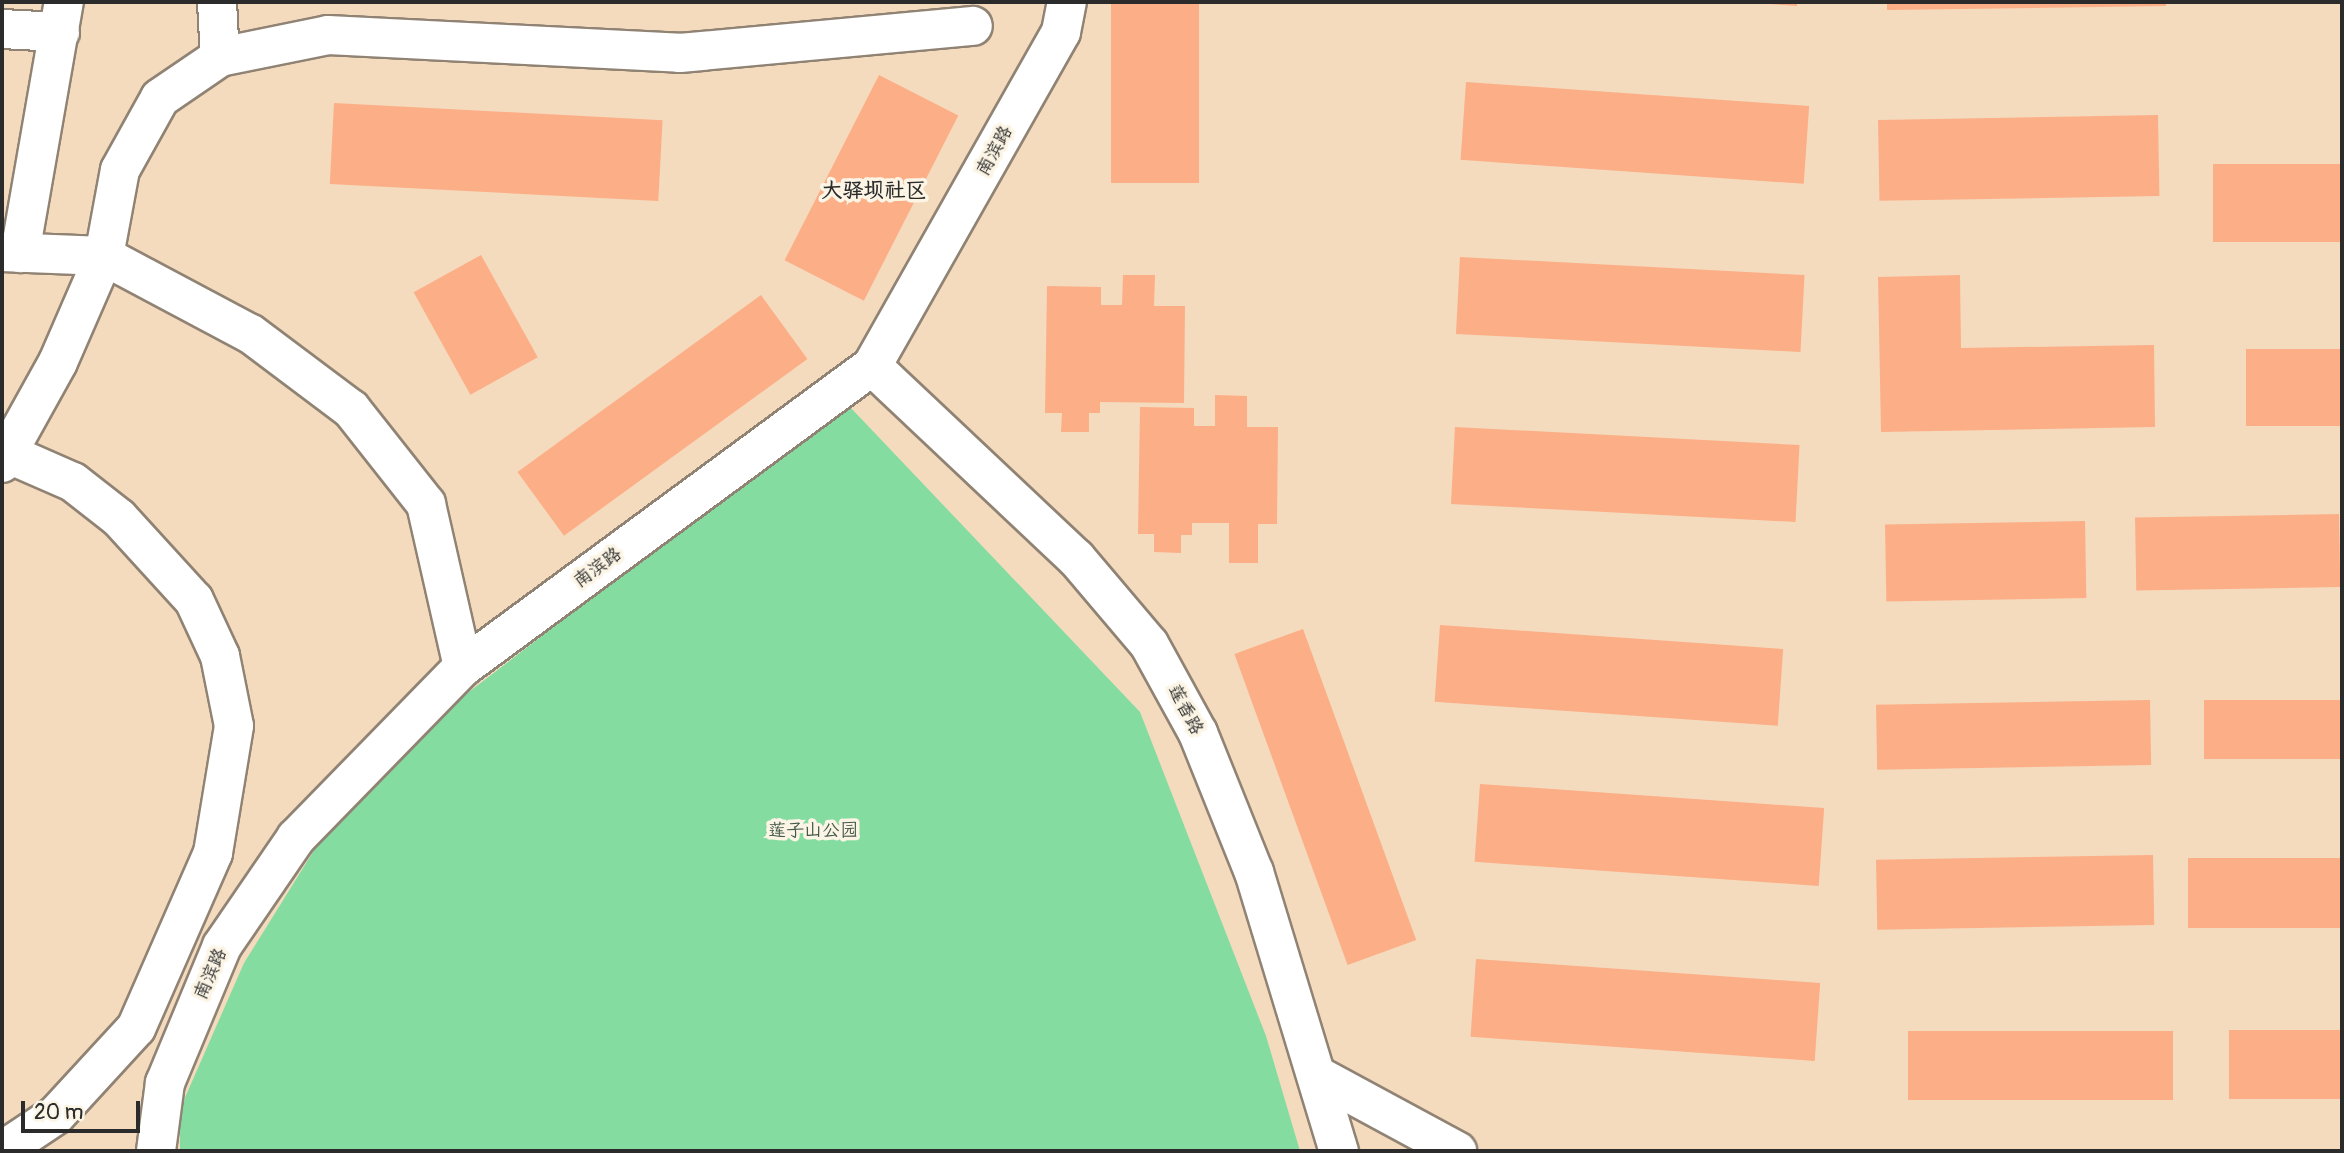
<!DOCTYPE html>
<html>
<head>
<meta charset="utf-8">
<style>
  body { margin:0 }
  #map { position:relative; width:2344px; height:1153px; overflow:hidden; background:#f4dbbe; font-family:Pangolin,"LXGW WenKai TC",sans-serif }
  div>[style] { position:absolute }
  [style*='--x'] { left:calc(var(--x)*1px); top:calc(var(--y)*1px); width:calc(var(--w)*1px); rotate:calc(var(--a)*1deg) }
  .green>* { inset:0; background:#84dca0 }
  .building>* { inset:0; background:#fcae87; transform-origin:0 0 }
  .roads { filter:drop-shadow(2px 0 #908374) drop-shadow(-2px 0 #908374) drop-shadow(0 2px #908374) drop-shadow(0 -2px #908374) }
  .minor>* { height:38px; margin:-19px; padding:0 19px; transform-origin:19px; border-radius:19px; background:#fff }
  span { translate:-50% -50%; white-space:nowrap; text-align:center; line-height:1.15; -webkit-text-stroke:7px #fcf5e5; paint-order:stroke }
  .street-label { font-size:18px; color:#2b2b2b }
  .park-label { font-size:18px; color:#415748 }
  .quarter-label { font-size:21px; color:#2b2b2b; font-weight:700 }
  .frame { position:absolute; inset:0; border:4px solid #2b2b2b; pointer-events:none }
  .scale { position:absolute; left:21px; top:1101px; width:119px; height:32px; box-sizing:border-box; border:4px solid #2b2b2b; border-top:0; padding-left:9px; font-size:21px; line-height:24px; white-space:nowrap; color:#2b2b2b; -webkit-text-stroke:5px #fcf5e5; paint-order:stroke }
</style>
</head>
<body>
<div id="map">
  <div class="green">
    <div style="clip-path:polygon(850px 407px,1140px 712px,1266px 1036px,1300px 1151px,180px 1151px,180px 1109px,244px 963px,323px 836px,461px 698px,792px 444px)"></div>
  </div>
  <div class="building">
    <div style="left:1111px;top:2px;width:88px;height:181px"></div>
    <div style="clip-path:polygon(1769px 2px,1797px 2px,1797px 6px,1769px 4px)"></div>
    <div style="clip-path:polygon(1887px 2px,2166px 2px,2166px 6px,1887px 10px)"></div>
    <div style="left:879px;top:75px;width:89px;height:208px;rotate:27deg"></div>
    <div style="left:1466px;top:82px;width:344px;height:78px;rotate:4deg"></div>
    <div style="left:334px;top:103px;width:329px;height:81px;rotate:3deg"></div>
    <div style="left:2158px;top:115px;width:81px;height:280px;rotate:89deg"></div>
    <div style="left:2213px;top:164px;width:129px;height:78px"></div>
    <div style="left:481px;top:255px;width:117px;height:77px;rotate:61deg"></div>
    <div style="left:1460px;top:257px;width:345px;height:77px;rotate:3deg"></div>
    <div style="clip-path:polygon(1123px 275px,1155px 275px,1154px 306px,1185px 306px,1184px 403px,1100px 402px,1100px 413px,1089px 413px,1089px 432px,1061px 432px,1062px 413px,1045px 413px,1047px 286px,1101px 287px,1101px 305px,1122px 305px)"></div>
    <div style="clip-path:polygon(1960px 275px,1961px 348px,2154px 345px,2155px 427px,1881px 432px,1878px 277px)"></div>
    <div style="left:761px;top:295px;width:79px;height:301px;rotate:54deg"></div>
    <div style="left:2342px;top:349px;width:77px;height:96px;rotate:90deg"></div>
    <div style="clip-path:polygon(1215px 395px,1247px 396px,1247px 427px,1278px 427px,1277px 524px,1258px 524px,1258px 563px,1229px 563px,1229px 523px,1192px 523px,1192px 535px,1181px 535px,1181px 553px,1154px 552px,1154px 534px,1138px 534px,1140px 407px,1194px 408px,1194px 426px,1215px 426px)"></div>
    <div style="left:1455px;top:427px;width:345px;height:77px;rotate:3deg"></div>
    <div style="left:2339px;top:514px;width:73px;height:204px;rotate:89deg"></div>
    <div style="left:2085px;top:521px;width:77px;height:200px;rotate:89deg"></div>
    <div style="left:1440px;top:625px;width:344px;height:77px;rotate:4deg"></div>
    <div style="left:1303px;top:629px;width:331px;height:73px;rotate:70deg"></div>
    <div style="left:2150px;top:700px;width:65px;height:274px;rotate:89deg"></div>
    <div style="left:2342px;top:700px;width:59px;height:138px;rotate:90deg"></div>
    <div style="left:1480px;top:784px;width:345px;height:78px;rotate:4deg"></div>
    <div style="left:2153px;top:855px;width:70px;height:277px;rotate:89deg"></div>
    <div style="left:2342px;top:858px;width:70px;height:154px;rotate:90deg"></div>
    <div style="left:1476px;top:959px;width:345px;height:78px;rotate:4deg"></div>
    <div style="left:2342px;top:1030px;width:69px;height:113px;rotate:90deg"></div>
    <div style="left:1908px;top:1031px;width:265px;height:69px"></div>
  </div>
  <div class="roads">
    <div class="minor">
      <div style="--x:217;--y:2;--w:55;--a:86.9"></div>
      <div style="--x:2;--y:29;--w:58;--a:3"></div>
      <div style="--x:2;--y:252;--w:102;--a:2.2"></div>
      <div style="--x:104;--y:256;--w:166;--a:28"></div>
      <div style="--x:251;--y:334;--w:125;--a:36.9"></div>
      <div style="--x:351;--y:409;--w:121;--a:51.7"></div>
      <div style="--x:426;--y:504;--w:167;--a:77.2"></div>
      <div style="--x:20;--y:253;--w:255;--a:-80.1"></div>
      <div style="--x:872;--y:366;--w:280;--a:43.3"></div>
      <div style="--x:1076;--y:558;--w:113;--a:49.7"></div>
      <div style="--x:1149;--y:644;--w:102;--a:61.2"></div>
      <div style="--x:1198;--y:733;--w:150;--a:68.1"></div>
      <div style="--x:1254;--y:872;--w:292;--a:73.1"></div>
      <div style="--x:2;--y:451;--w:77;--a:23.6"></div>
      <div style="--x:73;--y:482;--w:58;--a:38"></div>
      <div style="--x:119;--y:518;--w:111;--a:47.6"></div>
      <div style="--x:194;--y:600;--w:62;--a:65.1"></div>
      <div style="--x:220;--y:656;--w:71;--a:78.7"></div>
      <div style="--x:234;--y:726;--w:129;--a:99.4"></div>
      <div style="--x:213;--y:853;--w:191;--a:113.7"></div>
      <div style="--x:136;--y:1028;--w:118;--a:132.6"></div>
      <div style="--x:56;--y:1115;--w:65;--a:146.3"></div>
      <div style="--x:2;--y:463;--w:115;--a:-61"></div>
      <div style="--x:58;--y:362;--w:116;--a:-66.5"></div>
      <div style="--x:104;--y:256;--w:87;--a:-79.5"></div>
      <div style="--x:120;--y:170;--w:82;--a:-60.9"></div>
      <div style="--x:160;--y:98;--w:73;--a:-34.3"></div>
      <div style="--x:220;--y:57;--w:110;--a:-11.5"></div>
      <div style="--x:328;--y:35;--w:352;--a:2.9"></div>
      <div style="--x:680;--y:53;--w:294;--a:-5.3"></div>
      <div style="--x:1320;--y:1077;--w:156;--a:28.4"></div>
      <div style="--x:156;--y:1151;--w:69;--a:-82.5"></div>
      <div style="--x:165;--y:1083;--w:148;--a:-67.4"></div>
      <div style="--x:222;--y:946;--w:131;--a:-55.6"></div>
      <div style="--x:296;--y:838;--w:239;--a:-45.7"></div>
      <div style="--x:463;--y:667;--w:508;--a:-36.35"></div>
      <div style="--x:872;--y:366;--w:384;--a:-60.5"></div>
      <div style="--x:1061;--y:32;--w:31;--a:-79"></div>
    </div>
  </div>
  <div class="street-label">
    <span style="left:995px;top:151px;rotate:-61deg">南滨路</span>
    <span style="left:598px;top:568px;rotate:-36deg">南滨路</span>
    <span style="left:1185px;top:710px;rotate:62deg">莲香路</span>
    <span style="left:211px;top:974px;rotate:-66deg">南滨路</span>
  </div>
  <div class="park-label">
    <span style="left:813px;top:831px">莲子山公园</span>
  </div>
  <div class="quarter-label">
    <span style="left:874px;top:191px">大驿坝社区</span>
  </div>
  <div class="frame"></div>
  <div class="scale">20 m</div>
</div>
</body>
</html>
